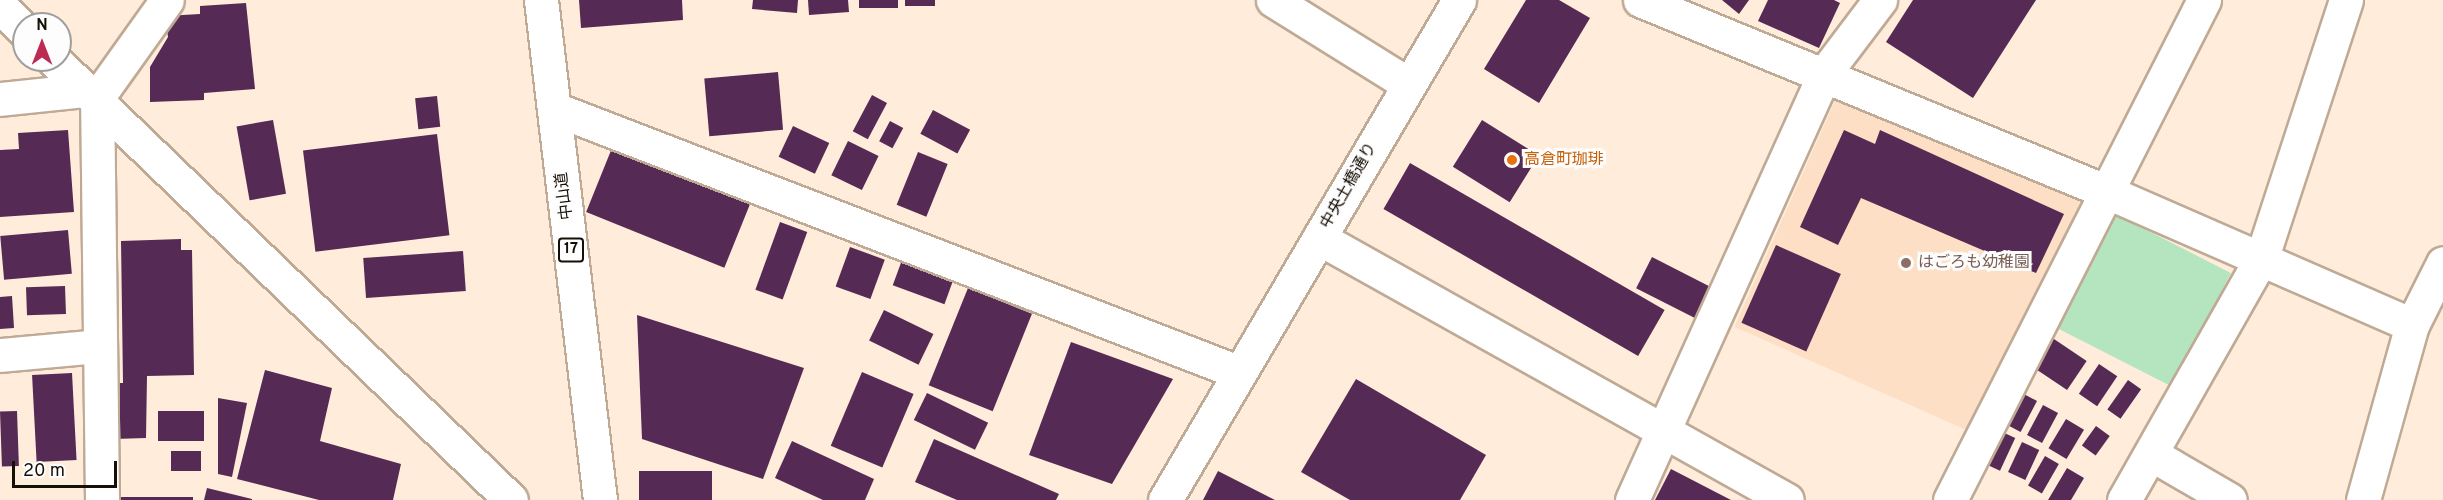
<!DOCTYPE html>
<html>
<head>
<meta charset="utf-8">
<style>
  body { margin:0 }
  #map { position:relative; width:2443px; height:500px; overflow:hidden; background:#ffecdb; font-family:Overpass,"Noto Sans JP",sans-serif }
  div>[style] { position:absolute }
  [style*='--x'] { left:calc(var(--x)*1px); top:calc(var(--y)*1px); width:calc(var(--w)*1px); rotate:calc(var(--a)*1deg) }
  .built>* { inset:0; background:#fcdfc4; transform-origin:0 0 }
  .green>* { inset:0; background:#b5e5bf; transform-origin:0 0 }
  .building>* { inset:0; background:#552a54; transform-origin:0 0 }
  .roads { filter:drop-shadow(2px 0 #bfaa95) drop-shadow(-2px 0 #bfaa95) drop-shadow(0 2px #bfaa95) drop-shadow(0 -2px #bfaa95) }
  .minor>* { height:33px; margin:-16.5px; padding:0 16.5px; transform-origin:16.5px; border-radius:16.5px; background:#fff }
  .highway>* { height:33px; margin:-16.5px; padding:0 16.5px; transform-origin:16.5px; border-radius:16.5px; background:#fff }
  .dots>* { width:16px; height:16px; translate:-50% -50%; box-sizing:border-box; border:3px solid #fdfdfd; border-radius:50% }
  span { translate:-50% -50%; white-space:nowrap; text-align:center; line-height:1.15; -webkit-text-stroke:6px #fdfdfd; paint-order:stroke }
  .shield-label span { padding:2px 4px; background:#fdfdfd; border:2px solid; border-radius:4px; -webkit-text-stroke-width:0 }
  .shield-label { font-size:15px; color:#160f07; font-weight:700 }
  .food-label { font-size:16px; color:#c56008 }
  .left { translate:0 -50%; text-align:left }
  .street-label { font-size:16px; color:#160f07 }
  .education-label { font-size:16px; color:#785e54 }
  .north { position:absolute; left:12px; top:12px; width:60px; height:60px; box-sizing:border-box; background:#fdfdfd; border:2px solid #a19e9b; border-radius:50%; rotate:0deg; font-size:16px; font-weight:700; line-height:24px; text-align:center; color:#160f07 }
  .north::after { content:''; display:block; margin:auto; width:21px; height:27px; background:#bb2b52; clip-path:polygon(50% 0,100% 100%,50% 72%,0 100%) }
  .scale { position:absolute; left:12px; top:461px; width:105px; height:27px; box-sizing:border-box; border:3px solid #160f07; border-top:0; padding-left:8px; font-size:18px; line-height:21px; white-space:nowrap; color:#160f07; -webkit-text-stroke:4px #fdfdfd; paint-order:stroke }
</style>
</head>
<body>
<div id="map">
  <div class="built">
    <div style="left:1839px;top:92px;width:265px;height:257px;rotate:24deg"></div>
  </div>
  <div class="green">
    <div style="left:2115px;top:214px;width:130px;height:128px;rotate:27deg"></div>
  </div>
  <div class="building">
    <div style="clip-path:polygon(579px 0,682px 0,683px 20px,581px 28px)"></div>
    <div style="clip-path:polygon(753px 0,798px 0,797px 13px,752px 9px)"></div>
    <div style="clip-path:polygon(808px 0,848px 0,849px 12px,809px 15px)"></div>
    <div style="left:859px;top:0;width:39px;height:8px"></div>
    <div style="left:905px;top:0;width:30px;height:6px"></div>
    <div style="clip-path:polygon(1526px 0,1559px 0,1590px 18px,1539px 103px,1484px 69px)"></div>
    <div style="clip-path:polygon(1722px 0,1749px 0,1739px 14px)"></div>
    <div style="clip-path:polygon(1768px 0,1834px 0,1840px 3px,1819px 48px,1758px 21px)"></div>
    <div style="clip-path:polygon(1913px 0,2036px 0,1973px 98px,1886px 42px)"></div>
    <div style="clip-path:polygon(246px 3px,255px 89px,204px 93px,204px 100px,150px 102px,150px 67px,168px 37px,165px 16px,200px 14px,200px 6px)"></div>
    <div style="left:778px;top:72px;width:58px;height:74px;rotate:85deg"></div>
    <div style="left:872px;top:95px;width:17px;height:41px;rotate:28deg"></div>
    <div style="left:437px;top:96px;width:31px;height:22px;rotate:84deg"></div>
    <div style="left:933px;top:110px;width:42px;height:27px;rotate:28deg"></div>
    <div style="left:273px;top:120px;width:75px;height:37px;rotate:80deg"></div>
    <div style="left:1482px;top:120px;width:67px;height:55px;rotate:32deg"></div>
    <div style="left:890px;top:121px;width:15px;height:23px;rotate:28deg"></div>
    <div style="left:793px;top:126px;width:40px;height:34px;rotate:25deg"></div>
    <div style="clip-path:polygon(68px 130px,74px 212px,0 217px,0 150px,19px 149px,18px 133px)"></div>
    <div style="clip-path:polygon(1844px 130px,1875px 144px,1880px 130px,2064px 214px,2036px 273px,1861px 198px,1838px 245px,1800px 227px)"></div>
    <div style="left:437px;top:134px;width:102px;height:135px;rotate:83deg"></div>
    <div style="left:848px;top:141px;width:34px;height:38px;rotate:26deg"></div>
    <div style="left:612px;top:148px;width:149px;height:69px;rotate:22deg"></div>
    <div style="left:918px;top:152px;width:32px;height:57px;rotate:22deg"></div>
    <div style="left:1410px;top:163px;width:294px;height:53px;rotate:30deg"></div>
    <div style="left:780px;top:222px;width:29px;height:72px;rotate:20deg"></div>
    <div style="left:68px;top:230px;width:44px;height:68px;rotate:85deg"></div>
    <div style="clip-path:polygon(181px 239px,181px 250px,192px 250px,194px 375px,147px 376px,146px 438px,114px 439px,114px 383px,123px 383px,121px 241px)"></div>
    <div style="left:1776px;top:245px;width:71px;height:85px;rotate:24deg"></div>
    <div style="left:850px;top:247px;width:37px;height:42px;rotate:20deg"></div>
    <div style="left:463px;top:251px;width:40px;height:100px;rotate:86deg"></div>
    <div style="left:1652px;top:257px;width:67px;height:35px;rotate:27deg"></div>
    <div style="left:902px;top:260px;width:55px;height:27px;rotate:20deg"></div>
    <div style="left:65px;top:286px;width:28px;height:39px;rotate:88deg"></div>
    <div style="left:968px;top:288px;width:69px;height:105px;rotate:22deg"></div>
    <div style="clip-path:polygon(12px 296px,14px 328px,0 329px,0 297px)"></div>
    <div style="left:884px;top:310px;width:55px;height:34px;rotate:26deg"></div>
    <div style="clip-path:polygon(637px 315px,804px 368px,763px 479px,642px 439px)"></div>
    <div style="left:2051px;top:337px;width:43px;height:35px;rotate:34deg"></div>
    <div style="clip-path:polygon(1071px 342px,1173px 379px,1112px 484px,1029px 455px)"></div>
    <div style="left:2099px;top:364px;width:22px;height:36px;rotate:34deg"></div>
    <div style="clip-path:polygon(265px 370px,332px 388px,320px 441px,401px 464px,393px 500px,319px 500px,237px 479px)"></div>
    <div style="left:862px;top:372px;width:56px;height:80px;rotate:23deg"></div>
    <div style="left:72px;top:373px;width:87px;height:40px;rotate:87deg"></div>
    <div style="clip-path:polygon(1356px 379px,1486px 455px,1460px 500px,1350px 500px,1301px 472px)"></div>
    <div style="left:2128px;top:380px;width:16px;height:36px;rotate:35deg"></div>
    <div style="left:927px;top:393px;width:68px;height:30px;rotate:26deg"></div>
    <div style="left:2022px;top:393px;width:17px;height:35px;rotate:28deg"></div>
    <div style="clip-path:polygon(218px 398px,247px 403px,232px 477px,218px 474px)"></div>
    <div style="left:2043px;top:405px;width:17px;height:34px;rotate:28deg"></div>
    <div style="left:17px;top:411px;width:55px;height:17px;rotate:88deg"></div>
    <div style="left:158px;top:411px;width:46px;height:30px"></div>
    <div style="left:2066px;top:419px;width:21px;height:34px;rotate:31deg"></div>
    <div style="left:2096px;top:426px;width:17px;height:24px;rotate:36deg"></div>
    <div style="left:1998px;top:430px;width:19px;height:36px;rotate:25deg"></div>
    <div style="clip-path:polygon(934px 439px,1059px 494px,1056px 500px,957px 500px,915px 482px)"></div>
    <div style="clip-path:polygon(792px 441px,874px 479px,865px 500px,823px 500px,775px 478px)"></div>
    <div style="left:2022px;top:442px;width:19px;height:33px;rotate:25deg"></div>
    <div style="left:171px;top:451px;width:30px;height:20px"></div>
    <div style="left:2045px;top:456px;width:16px;height:34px;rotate:30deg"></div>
    <div style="clip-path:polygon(2067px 468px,2084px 478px,2071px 500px,2048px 500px)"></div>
    <div style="clip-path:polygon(1671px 469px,1731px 500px,1655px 500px)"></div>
    <div style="left:639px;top:471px;width:73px;height:29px"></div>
    <div style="clip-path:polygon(1218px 471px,1275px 500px,1203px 500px)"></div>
    <div style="clip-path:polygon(207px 488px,252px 499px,252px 500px,204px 500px)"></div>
    <div style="left:115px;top:497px;width:78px;height:3px"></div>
  </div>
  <div class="roads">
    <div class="minor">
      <div style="--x:1273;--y:0;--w:159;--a:31.9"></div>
      <div style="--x:1640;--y:0;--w:503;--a:22.33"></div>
      <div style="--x:2105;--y:191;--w:335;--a:23.6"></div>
      <div style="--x:0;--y:6;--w:34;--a:45"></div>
      <div style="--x:54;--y:60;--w:634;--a:43.91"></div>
      <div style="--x:0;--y:99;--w:85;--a:-6"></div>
      <div style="--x:555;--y:109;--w:732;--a:21.06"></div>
      <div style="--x:1319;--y:238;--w:536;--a:29.24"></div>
      <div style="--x:0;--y:355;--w:98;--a:-5.2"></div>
      <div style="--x:2151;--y:454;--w:91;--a:30.2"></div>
      <div style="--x:102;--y:500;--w:402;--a:-90.7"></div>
      <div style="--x:97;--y:98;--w:120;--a:-54.5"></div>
      <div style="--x:1165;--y:500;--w:580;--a:-59.54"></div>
      <div style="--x:1632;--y:500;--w:467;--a:-65.7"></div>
      <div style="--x:1824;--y:74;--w:93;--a:-52.9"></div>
      <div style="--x:1950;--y:500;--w:561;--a:-63.07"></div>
      <div style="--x:2124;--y:500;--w:279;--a:-60.4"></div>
      <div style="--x:2262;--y:257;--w:270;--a:-71.9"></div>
      <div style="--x:2363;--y:500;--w:182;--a:-74.4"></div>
      <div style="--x:2412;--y:325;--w:69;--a:-63.4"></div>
    </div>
    <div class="highway">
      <div style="--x:541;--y:0;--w:503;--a:83.27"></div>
    </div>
  </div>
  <div class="dots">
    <div style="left:1512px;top:160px;background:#e8710a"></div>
    <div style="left:1906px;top:263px;background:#8d6e63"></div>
  </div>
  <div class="shield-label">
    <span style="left:571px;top:250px">17</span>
  </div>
  <div class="food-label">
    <span class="left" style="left:1524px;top:160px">高倉町珈琲</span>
  </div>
  <div class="street-label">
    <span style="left:1349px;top:186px;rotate:-60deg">中央土橋通り</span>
    <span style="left:565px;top:196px;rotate:-97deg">中山道</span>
  </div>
  <div class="education-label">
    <span class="left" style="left:1918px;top:263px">はごろも幼稚園</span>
  </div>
  <div class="north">N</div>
  <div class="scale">20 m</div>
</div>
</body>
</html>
